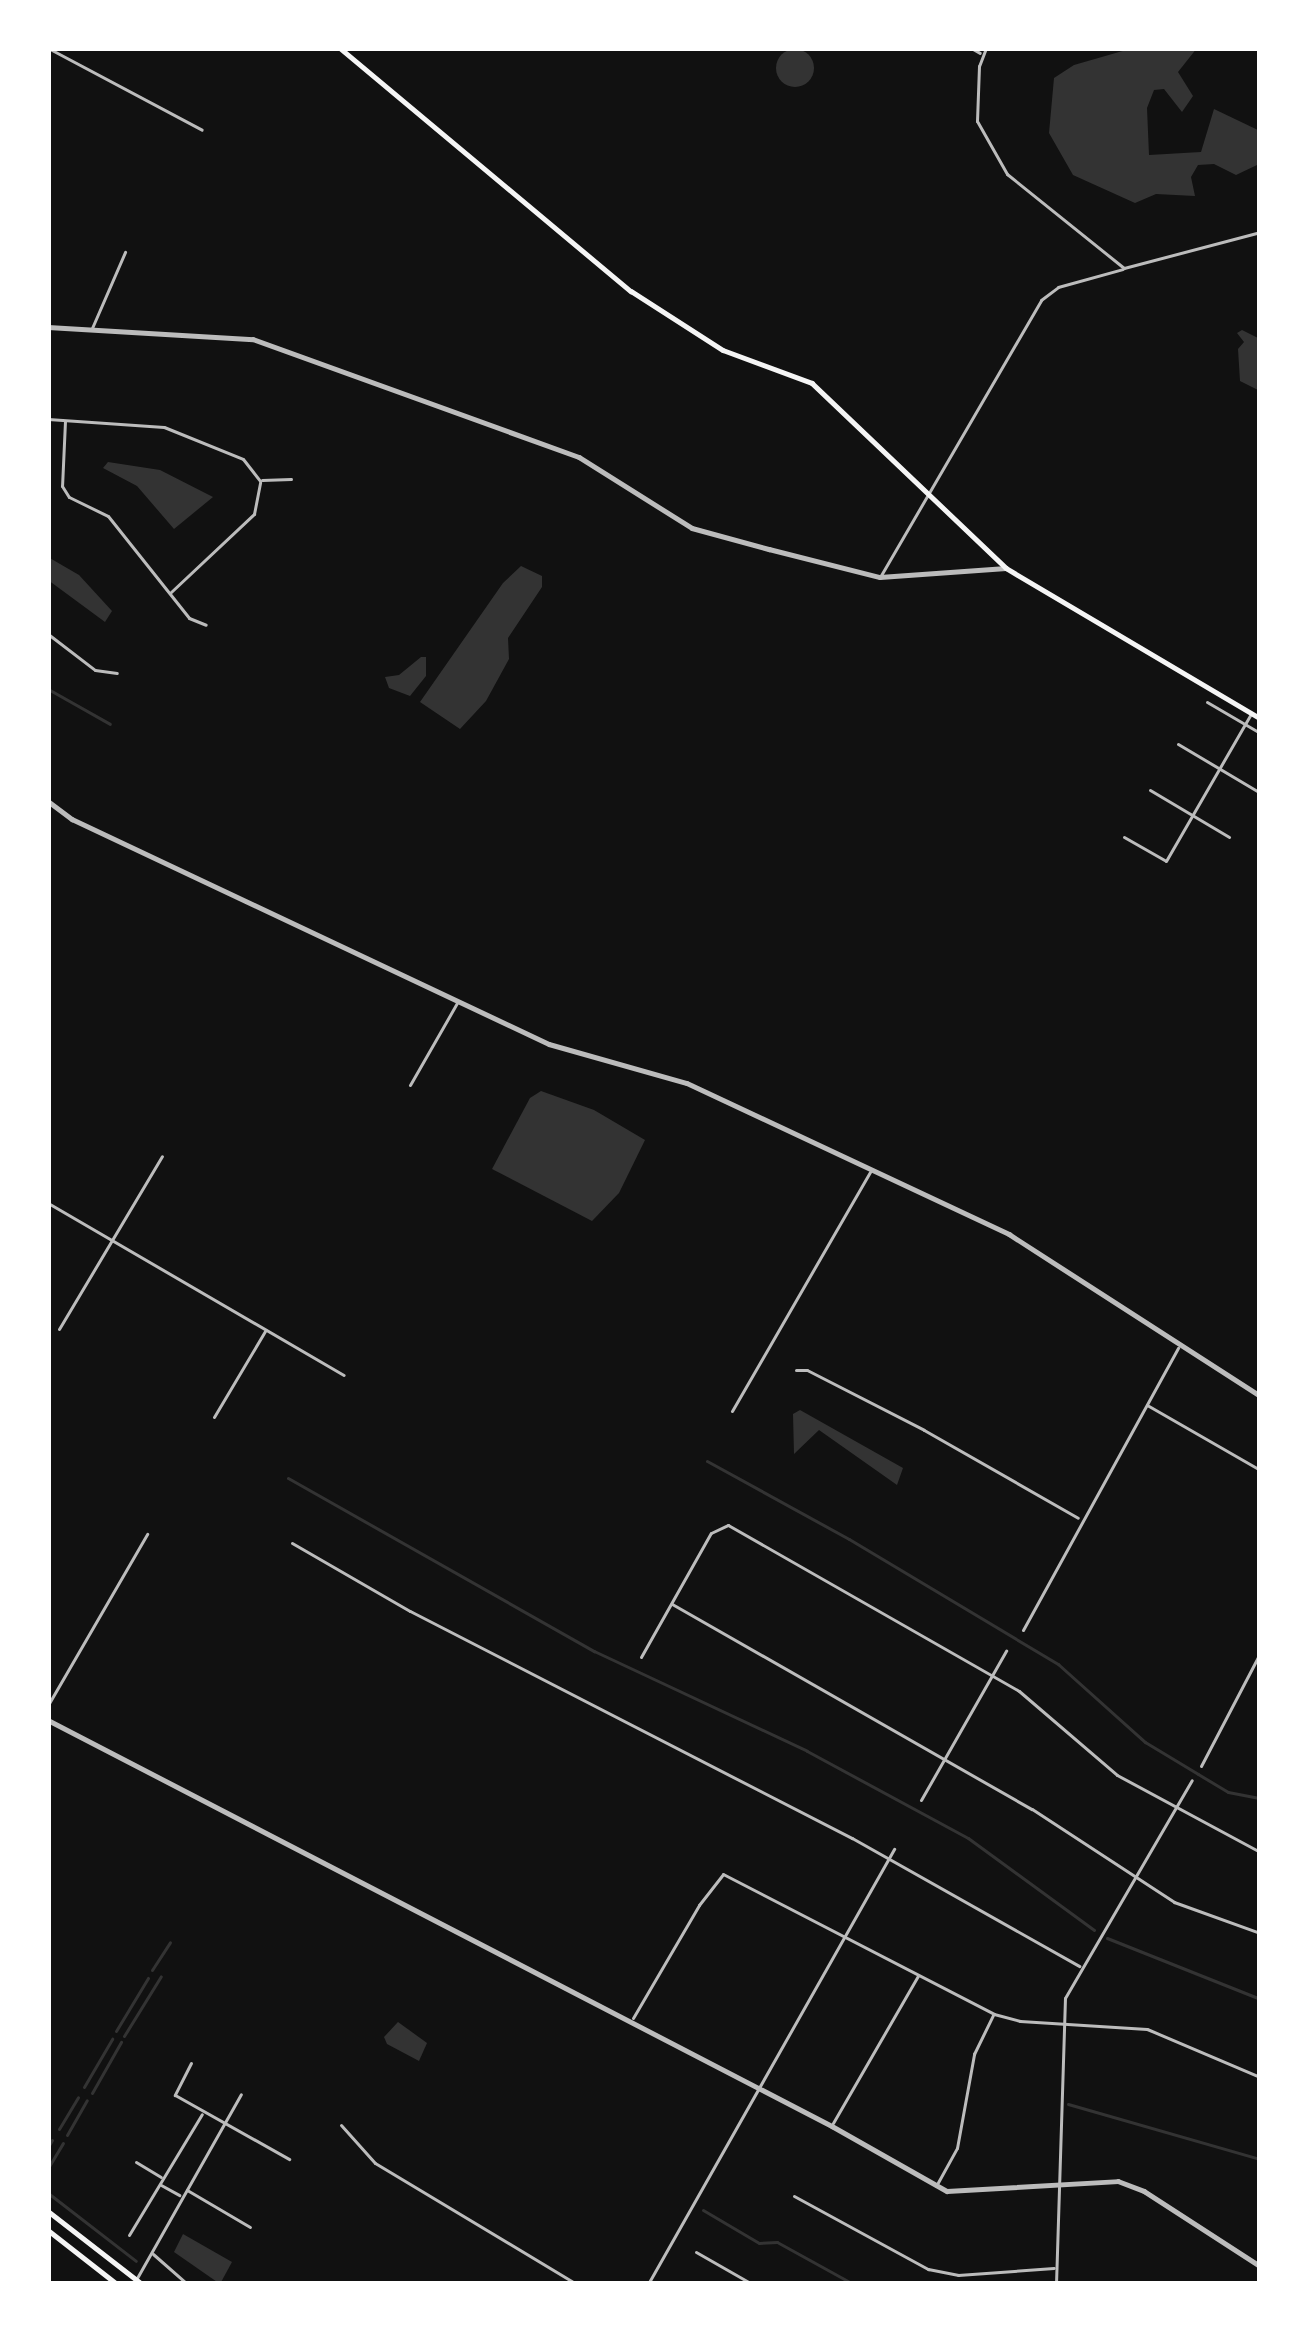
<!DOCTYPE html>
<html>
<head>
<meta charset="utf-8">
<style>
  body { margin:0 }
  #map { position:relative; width:1308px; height:2332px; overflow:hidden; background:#111; font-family:"PT Serif",serif }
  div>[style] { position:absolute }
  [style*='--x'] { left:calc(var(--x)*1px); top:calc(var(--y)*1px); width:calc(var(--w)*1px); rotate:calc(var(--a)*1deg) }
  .water>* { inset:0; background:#333 }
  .round { border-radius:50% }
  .stream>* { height:3px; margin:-1.5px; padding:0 1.5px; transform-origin:1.5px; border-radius:1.5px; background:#333 }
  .minor>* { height:3px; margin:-1.5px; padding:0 1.5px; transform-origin:1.5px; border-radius:1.5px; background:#bcbcbc }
  .tertiary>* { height:4.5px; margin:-2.25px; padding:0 2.25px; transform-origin:2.25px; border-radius:2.25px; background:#bcbcbc }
  .secondary>* { height:4.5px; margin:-2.25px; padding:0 2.25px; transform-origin:2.25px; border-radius:2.25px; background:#f5f5f5 }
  span { translate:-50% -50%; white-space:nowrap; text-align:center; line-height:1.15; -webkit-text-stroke:12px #fff; paint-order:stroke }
  .frame { position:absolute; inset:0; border:51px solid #fff; pointer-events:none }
</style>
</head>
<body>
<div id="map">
  <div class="water">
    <div style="clip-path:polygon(1133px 48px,1197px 48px,1178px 72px,1193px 96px,1182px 112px,1164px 89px,1154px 90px,1147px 108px,1149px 155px,1201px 152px,1214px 109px,1260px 131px,1257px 165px,1236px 175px,1214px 164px,1198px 165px,1191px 177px,1195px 196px,1156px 194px,1135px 203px,1073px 175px,1049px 133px,1054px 78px,1074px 65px)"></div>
    <div class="round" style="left:776px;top:49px;width:38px;height:38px"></div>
    <div style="clip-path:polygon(1242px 330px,1260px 339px,1260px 391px,1240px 381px,1238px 349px,1244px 342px,1237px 333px)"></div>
    <div style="clip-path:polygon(108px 462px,160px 470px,213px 497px,174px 529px,137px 486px,103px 468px)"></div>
    <div style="clip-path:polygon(48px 557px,79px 575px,112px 611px,105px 622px,48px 580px)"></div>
    <div style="clip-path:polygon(521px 566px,542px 576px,542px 587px,508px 638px,509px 659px,486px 701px,460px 729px,420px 702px,503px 583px)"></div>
    <div style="clip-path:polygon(421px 657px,426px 657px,426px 676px,410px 696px,389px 688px,385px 677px,399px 675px)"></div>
    <div style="clip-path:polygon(541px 1091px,594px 1110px,645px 1140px,619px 1193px,592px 1221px,492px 1169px,530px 1098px)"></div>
    <div style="clip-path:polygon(800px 1410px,903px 1468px,897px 1485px,819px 1430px,794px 1454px,793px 1414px)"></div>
    <div style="clip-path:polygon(398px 2022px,427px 2043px,419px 2061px,387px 2044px,384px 2037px)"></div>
    <div style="clip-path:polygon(183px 2234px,232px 2262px,220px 2284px,174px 2252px)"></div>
  </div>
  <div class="stream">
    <div style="--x:48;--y:689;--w:71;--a:29.4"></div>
    <div style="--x:707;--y:1461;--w:162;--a:28.8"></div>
    <div style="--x:849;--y:1539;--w:244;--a:30.9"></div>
    <div style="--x:1058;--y:1664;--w:117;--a:41.9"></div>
    <div style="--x:1145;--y:1742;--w:62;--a:31.1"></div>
    <div style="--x:1198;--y:1774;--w:35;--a:31"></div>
    <div style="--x:1228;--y:1792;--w:33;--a:11"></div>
    <div style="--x:288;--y:1478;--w:352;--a:29.5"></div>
    <div style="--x:594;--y:1651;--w:235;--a:25.1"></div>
    <div style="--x:807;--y:1751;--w:183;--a:28.4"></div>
    <div style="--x:968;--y:1838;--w:156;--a:36.1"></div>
    <div style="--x:1107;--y:1938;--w:165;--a:21.7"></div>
    <div style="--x:152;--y:1970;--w:33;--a:-57"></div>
    <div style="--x:116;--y:2031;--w:62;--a:-58.9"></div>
    <div style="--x:124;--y:2036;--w:70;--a:-58.3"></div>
    <div style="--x:84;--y:2087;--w:56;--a:-59.7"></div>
    <div style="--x:92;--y:2093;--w:59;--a:-60.4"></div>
    <div style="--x:1068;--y:2104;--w:200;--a:16"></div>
    <div style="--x:59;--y:2129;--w:37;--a:-59"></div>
    <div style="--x:67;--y:2135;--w:40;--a:-60.3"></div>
    <div style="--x:48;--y:2147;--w:8;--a:-60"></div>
    <div style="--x:48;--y:2168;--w:29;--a:-59"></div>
    <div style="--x:48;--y:2193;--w:111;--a:37.7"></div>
    <div style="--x:703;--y:2210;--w:65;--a:30.5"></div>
    <div style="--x:759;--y:2243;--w:18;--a:-3"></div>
    <div style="--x:777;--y:2242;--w:87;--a:28.9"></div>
  </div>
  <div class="minor">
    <div style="--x:48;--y:48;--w:174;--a:28"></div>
    <div style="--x:971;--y:48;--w:10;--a:29"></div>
    <div style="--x:986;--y:48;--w:19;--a:111"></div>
    <div style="--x:979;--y:66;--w:55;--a:92.1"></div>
    <div style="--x:977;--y:121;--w:61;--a:60.5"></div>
    <div style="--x:1007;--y:174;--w:150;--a:38.8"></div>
    <div style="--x:1124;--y:268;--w:141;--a:-14.8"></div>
    <div style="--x:92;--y:328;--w:83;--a:-66.5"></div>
    <div style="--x:48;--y:419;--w:116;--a:3.9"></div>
    <div style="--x:164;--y:427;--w:85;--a:22.1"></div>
    <div style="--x:243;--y:459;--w:28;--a:52"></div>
    <div style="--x:65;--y:421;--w:65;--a:92.6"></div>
    <div style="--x:62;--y:486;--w:13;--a:58"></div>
    <div style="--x:69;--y:497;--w:43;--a:26"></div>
    <div style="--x:108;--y:516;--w:130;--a:51.5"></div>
    <div style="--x:189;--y:618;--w:18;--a:22"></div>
    <div style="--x:262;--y:480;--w:29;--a:-2"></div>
    <div style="--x:880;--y:577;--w:320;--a:-59.8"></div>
    <div style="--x:1041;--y:300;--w:21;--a:-37"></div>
    <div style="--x:1058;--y:287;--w:67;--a:-15.5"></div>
    <div style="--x:171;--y:592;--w:114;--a:-43.2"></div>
    <div style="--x:254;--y:514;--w:32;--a:-79"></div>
    <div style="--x:48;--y:634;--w:59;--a:37.5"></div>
    <div style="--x:95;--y:670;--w:22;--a:8"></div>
    <div style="--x:1207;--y:702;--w:61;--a:30.3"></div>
    <div style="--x:1178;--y:744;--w:92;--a:30.7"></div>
    <div style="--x:1150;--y:790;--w:92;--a:30.7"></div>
    <div style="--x:1124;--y:837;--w:48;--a:29.7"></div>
    <div style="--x:1166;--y:861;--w:170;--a:-60"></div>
    <div style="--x:410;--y:1085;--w:95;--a:-60.2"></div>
    <div style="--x:48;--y:1203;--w:342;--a:30.2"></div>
    <div style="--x:59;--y:1329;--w:201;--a:-59.2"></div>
    <div style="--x:796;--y:1370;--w:11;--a:0"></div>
    <div style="--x:807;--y:1370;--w:131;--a:27.1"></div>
    <div style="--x:924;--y:1430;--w:177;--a:29.7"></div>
    <div style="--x:1147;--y:1405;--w:130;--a:29.9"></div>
    <div style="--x:732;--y:1411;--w:276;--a:-60"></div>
    <div style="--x:214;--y:1417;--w:100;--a:-59.3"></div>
    <div style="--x:292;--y:1543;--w:136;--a:30"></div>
    <div style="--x:410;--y:1611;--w:497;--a:27.2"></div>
    <div style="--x:852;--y:1838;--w:261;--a:29.4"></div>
    <div style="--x:672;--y:1604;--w:414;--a:29.7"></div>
    <div style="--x:1032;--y:1809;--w:170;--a:33.2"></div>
    <div style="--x:1174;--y:1902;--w:91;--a:19.8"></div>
    <div style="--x:1023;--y:1630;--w:322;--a:-61.2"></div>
    <div style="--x:641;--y:1657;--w:142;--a:-60.6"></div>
    <div style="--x:711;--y:1533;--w:19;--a:-25"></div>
    <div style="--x:728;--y:1525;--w:335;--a:29.7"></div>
    <div style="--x:1019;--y:1691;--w:129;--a:40.6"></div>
    <div style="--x:1117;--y:1775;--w:162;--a:28.3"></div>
    <div style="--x:48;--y:1705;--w:198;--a:-59.9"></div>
    <div style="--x:1201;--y:1766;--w:127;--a:-62.4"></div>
    <div style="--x:921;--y:1800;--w:172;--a:-60.3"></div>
    <div style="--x:633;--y:2018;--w:131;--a:-59.7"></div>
    <div style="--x:699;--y:1905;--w:39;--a:-52"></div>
    <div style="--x:723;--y:1874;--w:305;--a:27.3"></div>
    <div style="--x:994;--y:2014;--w:27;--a:15"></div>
    <div style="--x:1020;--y:2021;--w:127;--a:3.6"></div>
    <div style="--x:1147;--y:2029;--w:123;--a:23"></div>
    <div style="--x:191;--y:2063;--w:36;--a:117"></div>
    <div style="--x:175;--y:2095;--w:131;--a:29.3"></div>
    <div style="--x:833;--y:2123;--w:170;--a:-60"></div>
    <div style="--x:341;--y:2125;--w:51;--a:48.2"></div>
    <div style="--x:375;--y:2163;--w:235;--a:31"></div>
    <div style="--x:136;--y:2162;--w:29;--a:31"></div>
    <div style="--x:161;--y:2185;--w:21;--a:29"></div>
    <div style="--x:936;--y:2186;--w:43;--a:-61.1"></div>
    <div style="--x:957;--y:2148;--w:96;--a:-79.7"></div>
    <div style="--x:974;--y:2054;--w:43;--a:-64"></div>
    <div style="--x:187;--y:2190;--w:73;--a:30.4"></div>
    <div style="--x:794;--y:2196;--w:153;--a:28.6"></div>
    <div style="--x:928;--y:2269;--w:31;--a:11"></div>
    <div style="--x:958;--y:2275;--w:96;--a:-4.2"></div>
    <div style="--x:129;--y:2235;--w:141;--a:-58.9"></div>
    <div style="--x:696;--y:2252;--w:64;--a:29.7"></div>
    <div style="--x:153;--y:2254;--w:43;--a:41.2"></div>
    <div style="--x:137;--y:2278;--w:211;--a:-60.5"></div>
    <div style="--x:648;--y:2284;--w:500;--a:-60.5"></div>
    <div style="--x:1056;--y:2284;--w:286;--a:-88.2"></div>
    <div style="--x:1065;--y:1998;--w:252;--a:-59.8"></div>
  </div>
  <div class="tertiary">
    <div style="--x:48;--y:327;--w:205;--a:3.4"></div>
    <div style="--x:253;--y:339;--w:347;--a:19.9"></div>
    <div style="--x:579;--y:457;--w:133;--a:32.1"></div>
    <div style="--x:692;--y:528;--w:80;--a:15.3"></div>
    <div style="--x:769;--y:549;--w:114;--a:14.2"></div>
    <div style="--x:880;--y:577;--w:126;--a:-4.1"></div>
    <div style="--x:48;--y:801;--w:30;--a:37"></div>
    <div style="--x:72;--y:819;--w:527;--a:25.25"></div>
    <div style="--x:549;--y:1044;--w:143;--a:15.8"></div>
    <div style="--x:687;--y:1083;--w:356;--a:25.1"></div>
    <div style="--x:1009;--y:1234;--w:299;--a:32.8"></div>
    <div style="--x:48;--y:1720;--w:883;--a:27.38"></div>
    <div style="--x:832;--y:2126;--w:132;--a:29.5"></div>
    <div style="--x:947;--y:2191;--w:171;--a:-3.3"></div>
    <div style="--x:1118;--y:2181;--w:28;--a:21"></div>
    <div style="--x:1144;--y:2191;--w:138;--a:32.9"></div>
  </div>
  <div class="secondary">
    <div style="--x:340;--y:48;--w:379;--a:39.9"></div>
    <div style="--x:631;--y:291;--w:109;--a:32.7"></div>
    <div style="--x:723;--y:350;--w:95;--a:20.3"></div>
    <div style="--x:812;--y:383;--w:268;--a:43.6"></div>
    <div style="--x:1006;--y:568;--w:295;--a:30.6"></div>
    <div style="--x:48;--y:2211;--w:119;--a:37.8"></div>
    <div style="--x:48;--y:2230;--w:88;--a:38"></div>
  </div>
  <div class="frame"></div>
</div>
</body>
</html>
